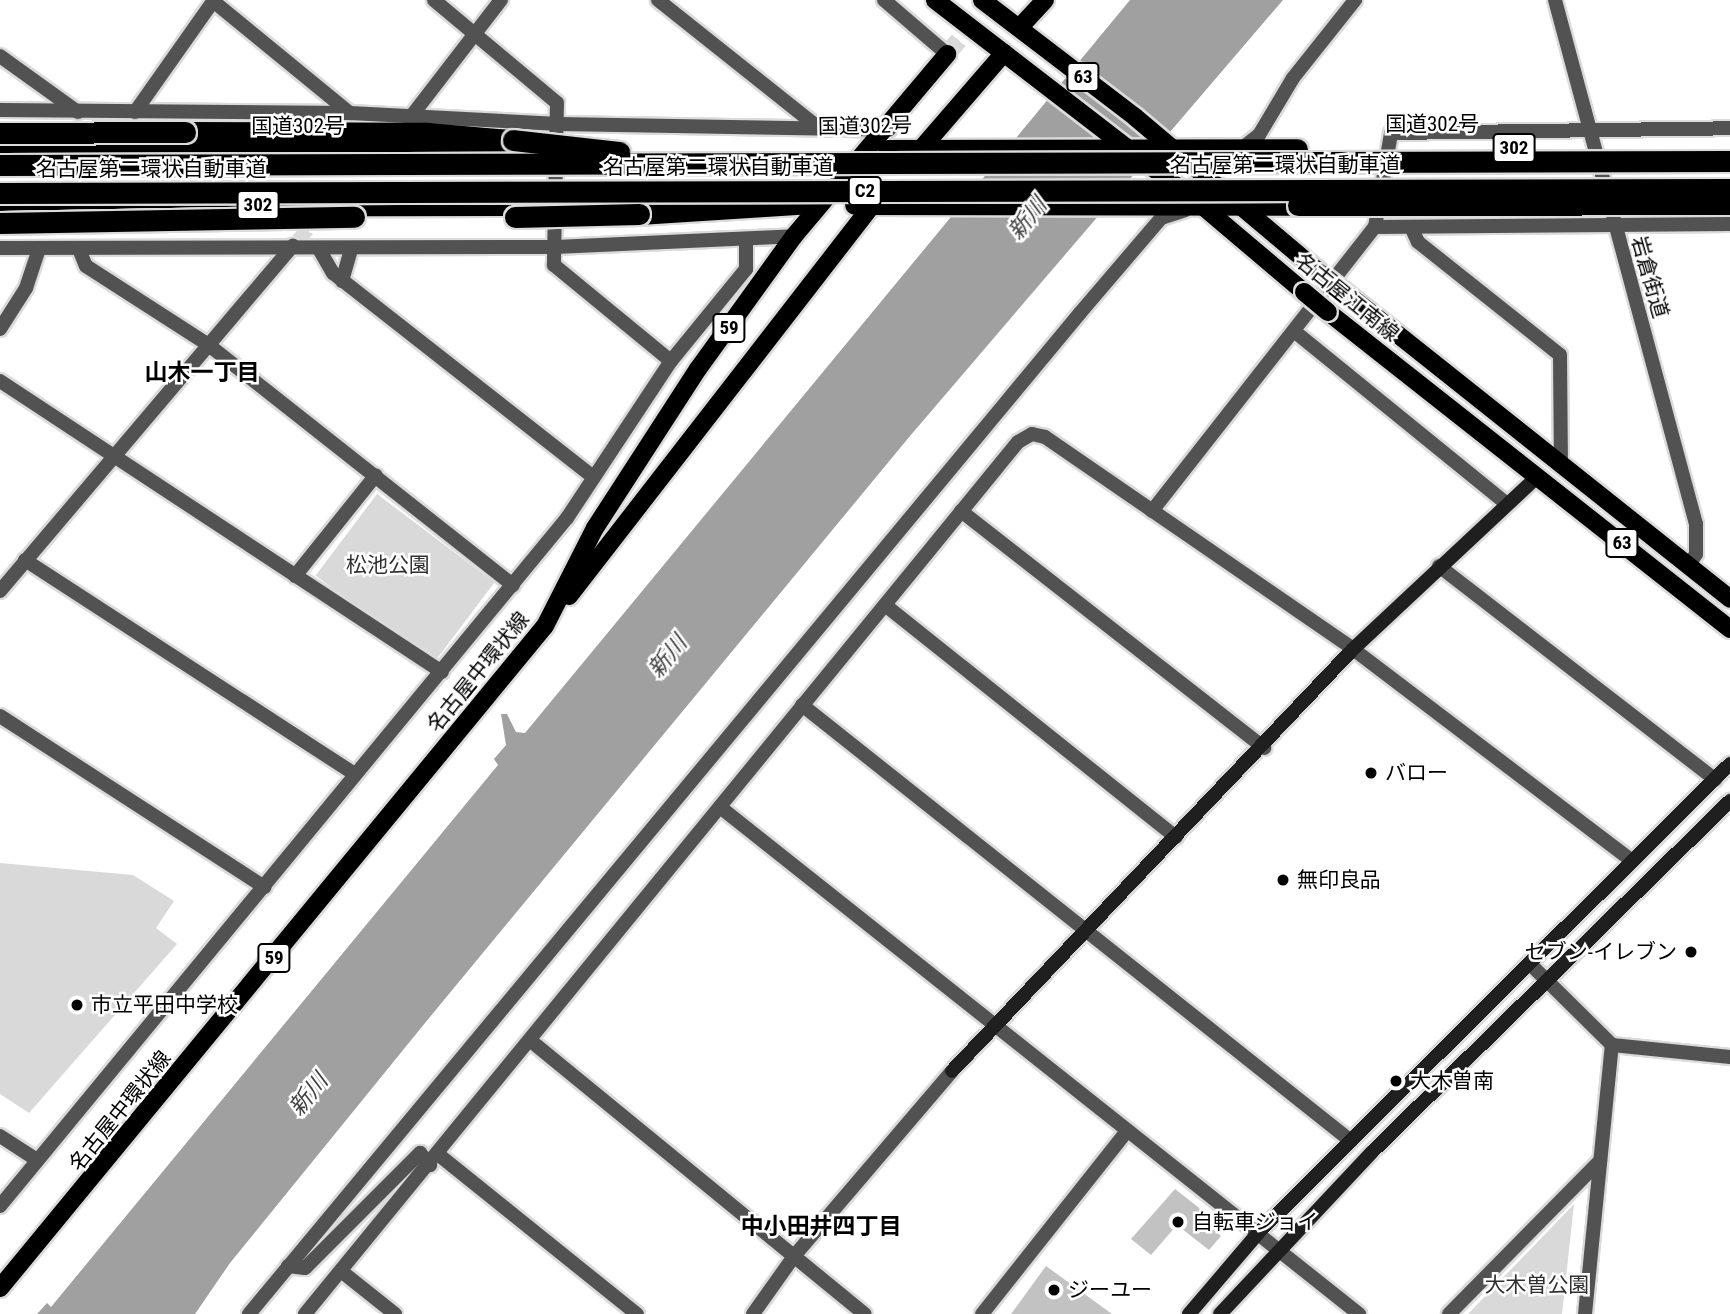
<!DOCTYPE html>
<html>
<head>
<meta charset="utf-8">
<style>
  body { margin:0 }
  #map { position:relative; width:1730px; height:1314px; overflow:hidden; background:#fff; font-family:"Roboto Condensed","Noto Sans JP",sans-serif }
  div>[style] { position:absolute }
  [style*='--x'] { left:calc(var(--x)*1px); top:calc(var(--y)*1px); width:calc(var(--w)*1px); rotate:calc(var(--a)*1deg) }
  .green>* { inset:0; background:#d9d9d9; transform-origin:0 0 }
  .water>* { inset:0; background:#a0a0a0 }
  .building>* { inset:0; background:#c2c2c2 }
  .street-tunnel>* { height:14px; margin-top:-7px; transform-origin:0; background:repeating-linear-gradient(90deg,#d9d9d9 0 14px,transparent 0 21px) }
  .primary-tunnel>* { height:18px; margin-top:-9px; transform-origin:0; background:repeating-linear-gradient(90deg,#d9d9d9 0 18px,transparent 0 27px) }
  .roads { filter:drop-shadow(2px 0 #dbdbdb) drop-shadow(-2px 0 #dbdbdb) drop-shadow(0 2px #dbdbdb) drop-shadow(0 -2px #dbdbdb) }
  .street>* { height:14px; margin:-7px; padding:0 7px; transform-origin:7px; border-radius:7px; background:#525252 }
  .secondary>* { height:14px; margin:-7px; padding:0 7px; transform-origin:7px; border-radius:7px; background:#1f1f1f }
  .primary>* { height:18px; margin:-9px; padding:0 9px; transform-origin:9px; border-radius:9px; background:#000 }
  .highway>* { height:21px; margin:-10.5px; padding:0 10.5px; transform-origin:10.5px; border-radius:10.5px; background:#000 }
  .bridges { filter:drop-shadow(2px 0 #dbdbdb) drop-shadow(-2px 0 #dbdbdb) drop-shadow(0 2px #dbdbdb) drop-shadow(0 -2px #dbdbdb) }
  .primary-bridge>* { height:18px; margin:-9px; padding:0 9px; transform-origin:9px; border-radius:9px; background:#000 }
  .highway-bridge>* { height:21px; margin:-10.5px; padding:0 10.5px; transform-origin:10.5px; border-radius:10.5px; background:#000 }
  .dots>* { width:19px; height:19px; translate:-50% -50%; box-sizing:border-box; border:4px solid #fff; border-radius:50% }
  span { translate:-50% -50%; white-space:nowrap; text-align:center; line-height:1.15; -webkit-text-stroke:5px #fff; paint-order:stroke }
  .shield-label span { padding:2px 5px; background:#fff; border:2px solid; border-radius:5px; -webkit-text-stroke-width:0 }
  .shield-label { font-size:19px; color:#000; font-weight:700 }
  .street-label { font-size:21px; color:#000 }
  .park-label { font-size:21px; color:#303030 }
  .poi-label { font-size:21px; color:#000 }
  .left { translate:0 -50%; text-align:left }
  .right { translate:-100% -50%; text-align:right }
  .water-label { font-size:23px; color:#414141; font-style:italic }
  .neighbourhood-label { font-size:23px; color:#000; font-weight:700 }
</style>
</head>
<body>
<div id="map">
  <div class="green">
    <div style="left:377px;top:494px;width:147px;height:102px;rotate:37deg"></div>
    <div style="clip-path:polygon(0 863px,133px 875px,174px 901px,156px 928px,177px 944px,29px 1113px,0 1094px)"></div>
    <div style="clip-path:polygon(1574px 1204px,1562px 1314px,1468px 1314px)"></div>
  </div>
  <div class="water">
    <div style="clip-path:polygon(1130px 0,1283px 0,910px 436px,425px 1023px,230px 1263px,195px 1314px,37px 1314px,47px 1303px,51px 1307px,498px 765px,494px 759px,506px 745px,501px 714px,507px 714px,516px 732px,525px 733px)"></div>
  </div>
  <div class="building">
    <div style="clip-path:polygon(1175px 1189px,1212px 1218px,1207px 1225px,1221px 1236px,1209px 1250px,1177px 1225px,1151px 1255px,1131px 1239px)"></div>
    <div style="clip-path:polygon(1046px 1266px,1112px 1314px,1011px 1314px)"></div>
  </div>
  <div class="street-tunnel">
    <div style="--x:298;--y:240;--w:33;--a:-47"></div>
  </div>
  <div class="primary-tunnel">
    <div style="--x:947;--y:54;--w:71;--a:-49.6"></div>
  </div>
  <div class="roads">
    <div class="street">
      <div style="--x:434;--y:0;--w:160;--a:39.9"></div>
      <div style="--x:557;--y:103;--w:162;--a:91.1"></div>
      <div style="--x:554;--y:265;--w:151;--a:39.4"></div>
      <div style="--x:658;--y:0;--w:207;--a:38.5"></div>
      <div style="--x:884;--y:0;--w:83;--a:40.6"></div>
      <div style="--x:1555;--y:0;--w:543;--a:74.94"></div>
      <div style="--x:1696;--y:524;--w:30;--a:90"></div>
      <div style="--x:1696;--y:554;--w:13;--a:122"></div>
      <div style="--x:213;--y:1;--w:177;--a:39.3"></div>
      <div style="--x:0;--y:56;--w:96;--a:35.7"></div>
      <div style="--x:0;--y:110;--w:350;--a:0.5"></div>
      <div style="--x:350;--y:113;--w:209;--a:3"></div>
      <div style="--x:559;--y:124;--w:330;--a:1"></div>
      <div style="--x:135;--y:112;--w:137;--a:-54.8"></div>
      <div style="--x:410;--y:118;--w:149;--a:-52.4"></div>
      <div style="--x:1241;--y:149;--w:23;--a:-38"></div>
      <div style="--x:1259;--y:135;--w:66;--a:-59.2"></div>
      <div style="--x:1293;--y:78;--w:100;--a:-51.5"></div>
      <div style="--x:1375;--y:227;--w:355;--a:-0.5"></div>
      <div style="--x:1412;--y:229;--w:14;--a:65"></div>
      <div style="--x:1418;--y:242;--w:181;--a:38.5"></div>
      <div style="--x:1560;--y:355;--w:111;--a:89.5"></div>
      <div style="--x:0;--y:248;--w:555;--a:-0.1"></div>
      <div style="--x:555;--y:247;--w:239;--a:-2.6"></div>
      <div style="--x:79;--y:249;--w:18;--a:68"></div>
      <div style="--x:86;--y:266;--w:148;--a:32.8"></div>
      <div style="--x:210;--y:346;--w:386;--a:38.3"></div>
      <div style="--x:319;--y:249;--w:28;--a:60"></div>
      <div style="--x:333;--y:273;--w:330;--a:38.1"></div>
      <div style="--x:342;--y:281;--w:33;--a:-74"></div>
      <div style="--x:0;--y:329;--w:49;--a:-57.6"></div>
      <div style="--x:26;--y:288;--w:41;--a:-71.6"></div>
      <div style="--x:1294;--y:331;--w:274;--a:39.1"></div>
      <div style="--x:0;--y:381;--w:529;--a:33.36"></div>
      <div style="--x:961;--y:511;--w:385;--a:38"></div>
      <div style="--x:1152;--y:511;--w:361;--a:-51.9"></div>
      <div style="--x:1375;--y:227;--w:95;--a:-80.3"></div>
      <div style="--x:1391;--y:133;--w:339;--a:-0.8"></div>
      <div style="--x:25;--y:560;--w:391;--a:33"></div>
      <div style="--x:1439;--y:566;--w:349;--a:37.7"></div>
      <div style="--x:295;--y:576;--w:129;--a:-51.3"></div>
      <div style="--x:0;--y:591;--w:453;--a:-49.7"></div>
      <div style="--x:885;--y:605;--w:372;--a:38.6"></div>
      <div style="--x:802;--y:705;--w:701;--a:38.46"></div>
      <div style="--x:0;--y:716;--w:315;--a:32.9"></div>
      <div style="--x:720;--y:807;--w:816;--a:38.43"></div>
      <div style="--x:1531;--y:965;--w:114;--a:44.6"></div>
      <div style="--x:1612;--y:1045;--w:119;--a:5.8"></div>
      <div style="--x:531;--y:1041;--w:431;--a:39.3"></div>
      <div style="--x:0;--y:1136;--w:44;--a:33"></div>
      <div style="--x:439;--y:1155;--w:254;--a:38.8"></div>
      <div style="--x:0;--y:1206;--w:892;--a:-50.51"></div>
      <div style="--x:567;--y:518;--w:188;--a:-56.5"></div>
      <div style="--x:671;--y:361;--w:119;--a:-50.8"></div>
      <div style="--x:746;--y:269;--w:28;--a:-90"></div>
      <div style="--x:288;--y:1266;--w:17;--a:7"></div>
      <div style="--x:305;--y:1268;--w:163;--a:-45"></div>
      <div style="--x:420;--y:1153;--w:16;--a:50"></div>
      <div style="--x:341;--y:1271;--w:69;--a:38.5"></div>
      <div style="--x:249;--y:1314;--w:1301;--a:-50.3"></div>
      <div style="--x:1080;--y:313;--w:125;--a:-49.5"></div>
      <div style="--x:1161;--y:218;--w:25;--a:-18"></div>
      <div style="--x:305;--y:1314;--w:1126;--a:-50.73"></div>
      <div style="--x:1018;--y:442;--w:16;--a:-30"></div>
      <div style="--x:1032;--y:434;--w:13;--a:13"></div>
      <div style="--x:1045;--y:437;--w:374;--a:34.5"></div>
      <div style="--x:1353;--y:649;--w:350;--a:37.2"></div>
      <div style="--x:753;--y:1314;--w:72;--a:-54.6"></div>
      <div style="--x:795;--y:1255;--w:242;--a:-49.5"></div>
      <div style="--x:982;--y:1314;--w:233;--a:-51.6"></div>
      <div style="--x:1449;--y:1314;--w:215;--a:-45.4"></div>
      <div style="--x:1585;--y:1314;--w:270;--a:-84.3"></div>
    </div>
    <div class="secondary">
      <div style="--x:952;--y:1071;--w:582;--a:-46.46"></div>
      <div style="--x:1353;--y:649;--w:252;--a:-43.1"></div>
      <div style="--x:1189;--y:1314;--w:108;--a:-49.5"></div>
      <div style="--x:1259;--y:1232;--w:664;--a:-44.82"></div>
      <div style="--x:1220;--y:1314;--w:221;--a:-46.8"></div>
      <div style="--x:1371;--y:1153;--w:503;--a:-44.44"></div>
    </div>
    <div class="primary">
      <div style="--x:935;--y:0;--w:334;--a:37.6"></div>
      <div style="--x:1200;--y:204;--w:136;--a:40.2"></div>
      <div style="--x:982;--y:0;--w:193;--a:37.4"></div>
      <div style="--x:1135;--y:117;--w:242;--a:40.1"></div>
      <div style="--x:1019;--y:28;--w:38;--a:-47"></div>
      <div style="--x:921;--y:149;--w:127;--a:-49.2"></div>
      <div style="--x:1342;--y:290;--w:496;--a:38.5"></div>
      <div style="--x:1328;--y:312;--w:512;--a:38.26"></div>
      <div style="--x:569;--y:596;--w:496;--a:-52.2"></div>
      <div style="--x:0;--y:1288;--w:857;--a:-50.54"></div>
      <div style="--x:545;--y:626;--w:110;--a:-63"></div>
      <div style="--x:595;--y:528;--w:189;--a:-57.1"></div>
      <div style="--x:698;--y:369;--w:164;--a:-54.2"></div>
      <div style="--x:794;--y:236;--w:238;--a:-49.9"></div>
    </div>
    <div class="highway">
      <div style="--x:185;--y:132;--w:242;--a:0.2"></div>
      <div style="--x:427;--y:133;--w:84;--a:4.8"></div>
      <div style="--x:0;--y:149;--w:514;--a:0.33"></div>
      <div style="--x:888;--y:150;--w:409;--a:-0.1"></div>
      <div style="--x:855;--y:204;--w:443;--a:0.1"></div>
      <div style="--x:0;--y:206;--w:515;--a:-0.11"></div>
      <div style="--x:639;--y:214;--w:161;--a:-3.6"></div>
    </div>
  </div>
  <div class="bridges">
    <div class="primary-bridge">
      <div style="--x:1320;--y:273;--w:28;--a:38"></div>
      <div style="--x:1304;--y:292;--w:31;--a:40"></div>
    </div>
    <div class="highway-bridge">
      <div style="--x:0;--y:133;--w:185;--a:-0.3"></div>
      <div style="--x:513;--y:140;--w:107;--a:6.5"></div>
      <div style="--x:0;--y:165;--w:1730;--a:-0.13"></div>
      <div style="--x:0;--y:193;--w:1730;--a:-0.13"></div>
      <div style="--x:1298;--y:205;--w:432;--a:-0.1"></div>
      <div style="--x:515;--y:217;--w:124;--a:-1.4"></div>
      <div style="--x:0;--y:223;--w:354;--a:-1"></div>
    </div>
  </div>
  <div class="dots">
    <div style="left:1371px;top:773px;background:#000"></div>
    <div style="left:1283px;top:880px;background:#000"></div>
    <div style="left:1691px;top:952px;background:#000"></div>
    <div style="left:77px;top:1005px;background:#000"></div>
    <div style="left:1396px;top:1081px;background:#000"></div>
    <div style="left:1178px;top:1222px;background:#000"></div>
    <div style="left:1054px;top:1290px;background:#000"></div>
  </div>
  <div class="shield-label">
    <span style="left:1083px;top:77px">63</span>
    <span style="left:1514px;top:148px">302</span>
    <span style="left:865px;top:191px">C2</span>
    <span style="left:258px;top:205px">302</span>
    <span style="left:729px;top:328px">59</span>
    <span style="left:1622px;top:543px">63</span>
    <span style="left:274px;top:958px">59</span>
  </div>
  <div class="street-label">
    <span style="left:1432px;top:124px">国道302号</span>
    <span style="left:298px;top:126px">国道302号</span>
    <span style="left:865px;top:126px;rotate:-1deg">国道302号</span>
    <span style="left:1285px;top:165px">名古屋第二環状自動車道</span>
    <span style="left:718px;top:167px">名古屋第二環状自動車道</span>
    <span style="left:151px;top:169px">名古屋第二環状自動車道</span>
    <span style="left:1650px;top:277px;rotate:74deg">岩倉街道</span>
    <span style="left:1347px;top:297px;rotate:39deg">名古屋江南線</span>
    <span style="left:478px;top:672px;rotate:-51deg">名古屋中環状線</span>
    <span style="left:120px;top:1111px;rotate:-51deg">名古屋中環状線</span>
  </div>
  <div class="park-label">
    <span style="left:388px;top:565px">松池公園</span>
    <span style="left:1537px;top:1285px">大木曽公園</span>
  </div>
  <div class="poi-label">
    <span class="left" style="left:1385px;top:773px">バロー</span>
    <span class="left" style="left:1297px;top:880px">無印良品</span>
    <span class="right" style="left:1677px;top:952px">セブン-イレブン</span>
    <span class="left" style="left:91px;top:1005px">市立平田中学校</span>
    <span class="left" style="left:1410px;top:1081px">大木曽南</span>
    <span class="left" style="left:1192px;top:1222px">自転車ジョイ</span>
    <span class="left" style="left:1068px;top:1290px">ジーユー</span>
  </div>
  <div class="water-label">
    <span style="left:1028px;top:219px;rotate:-51deg">新川</span>
    <span style="left:668px;top:657px;rotate:-51deg">新川</span>
    <span style="left:309px;top:1095px;rotate:-51deg">新川</span>
  </div>
  <div class="neighbourhood-label">
    <span style="left:202px;top:373px">山木一丁目</span>
    <span style="left:821px;top:1227px">中小田井四丁目</span>
  </div>
</div>
</body>
</html>
